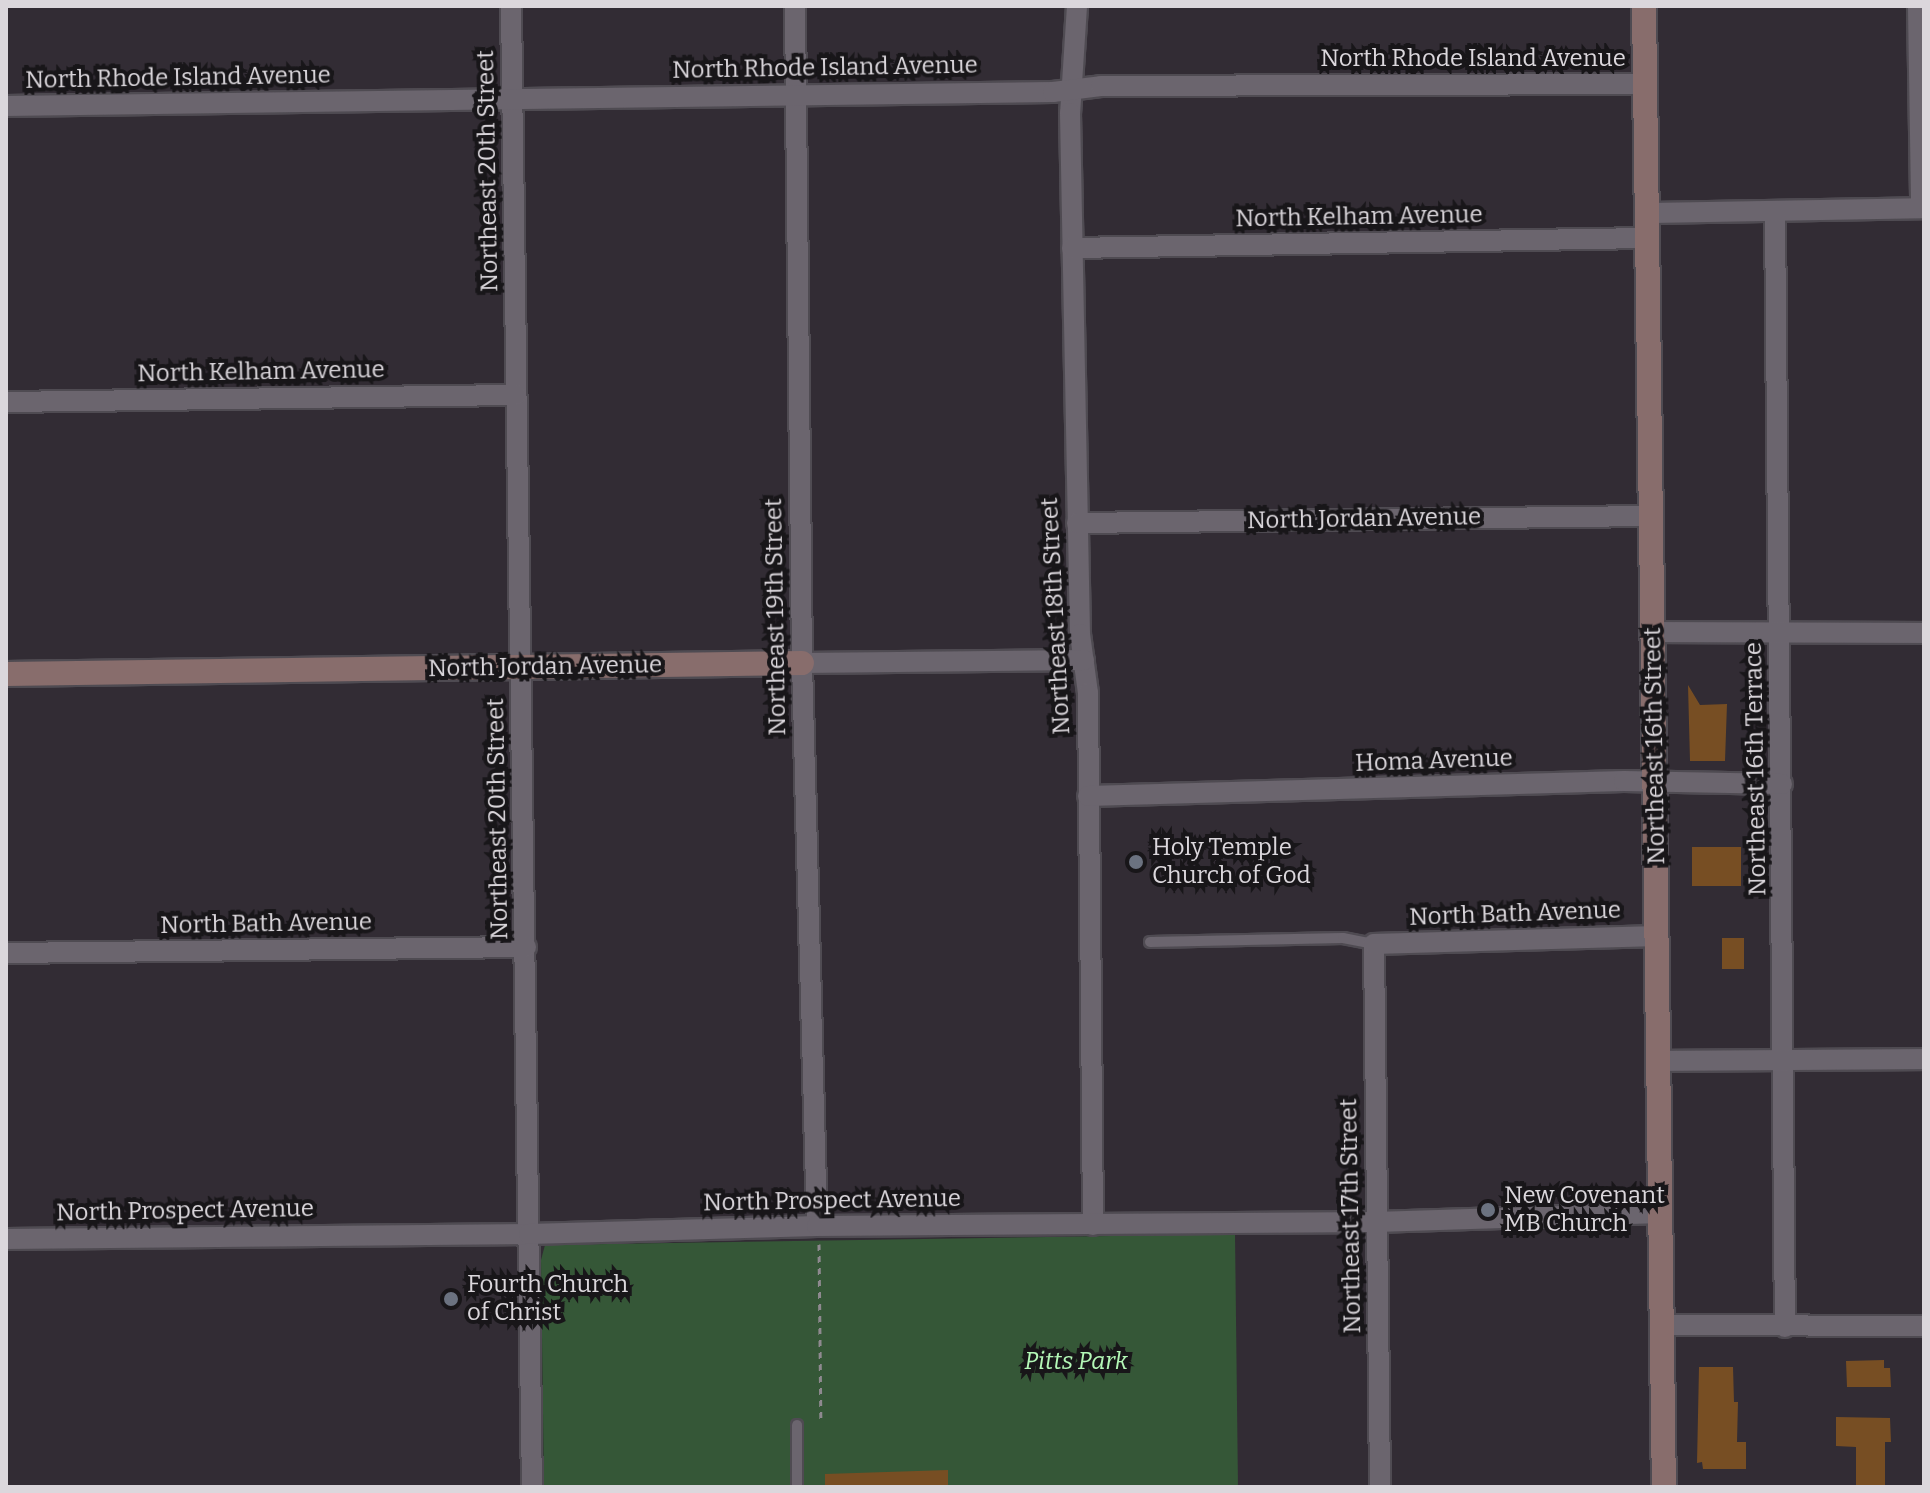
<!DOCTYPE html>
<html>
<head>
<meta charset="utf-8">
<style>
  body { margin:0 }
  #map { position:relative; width:1930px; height:1493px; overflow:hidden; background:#322c34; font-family:Bitter,serif }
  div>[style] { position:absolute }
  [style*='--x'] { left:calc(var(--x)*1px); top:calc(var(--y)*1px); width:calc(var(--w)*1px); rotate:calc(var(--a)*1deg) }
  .green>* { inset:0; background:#355737 }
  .building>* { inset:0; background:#774e23; transform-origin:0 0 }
  .path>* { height:3px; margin-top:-1.5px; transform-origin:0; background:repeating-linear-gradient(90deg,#8e898f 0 6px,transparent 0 12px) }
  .roads { filter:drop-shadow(2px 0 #4f4b52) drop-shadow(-2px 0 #4f4b52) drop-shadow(0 2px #4f4b52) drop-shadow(0 -2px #4f4b52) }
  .lane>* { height:10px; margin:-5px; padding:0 5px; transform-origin:5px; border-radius:5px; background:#6b656e }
  .street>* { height:20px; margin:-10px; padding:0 10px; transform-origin:10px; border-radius:10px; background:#6b656e }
  .secondary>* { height:24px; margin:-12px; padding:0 12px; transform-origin:12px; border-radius:12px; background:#886d6c }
  .dots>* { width:22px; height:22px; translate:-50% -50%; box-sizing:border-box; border:4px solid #181619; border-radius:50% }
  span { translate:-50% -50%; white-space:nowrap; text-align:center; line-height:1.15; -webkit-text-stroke:8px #181619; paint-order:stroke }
  .street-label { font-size:24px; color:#dbd7dc }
  .poi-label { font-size:24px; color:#dbd7dc }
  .left { translate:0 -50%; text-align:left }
  .park-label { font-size:24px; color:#b4f8b7; font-style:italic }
  .frame { position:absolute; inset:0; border:8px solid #dbd7dc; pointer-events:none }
</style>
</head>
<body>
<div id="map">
  <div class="green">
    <div style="clip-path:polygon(1235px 1234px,1238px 1487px,544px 1487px,541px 1260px,545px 1245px)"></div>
  </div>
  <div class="building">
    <div style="clip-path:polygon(1688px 685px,1700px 705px,1727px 704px,1725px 761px,1690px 761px)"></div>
    <div style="left:1741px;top:847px;width:39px;height:49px;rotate:90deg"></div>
    <div style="left:1722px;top:938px;width:22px;height:31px"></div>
    <div style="clip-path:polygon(1884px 1360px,1884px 1368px,1890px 1368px,1891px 1387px,1847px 1387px,1846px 1361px)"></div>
    <div style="clip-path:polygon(1699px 1367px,1733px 1367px,1734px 1402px,1738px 1402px,1737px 1442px,1746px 1442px,1746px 1469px,1703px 1469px,1702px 1462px,1697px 1463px)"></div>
    <div style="clip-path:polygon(1836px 1417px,1890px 1418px,1891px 1442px,1885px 1442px,1885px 1487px,1856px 1487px,1856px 1447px,1836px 1446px)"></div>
    <div style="clip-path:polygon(948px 1470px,948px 1487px,825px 1487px,825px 1474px)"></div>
  </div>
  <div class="path">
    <div style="--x:819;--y:1244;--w:177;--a:89.4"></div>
  </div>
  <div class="roads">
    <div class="lane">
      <div style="--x:1150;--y:942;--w:193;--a:-1.2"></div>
      <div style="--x:1343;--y:938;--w:32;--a:11"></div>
      <div style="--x:797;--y:1425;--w:62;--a:90"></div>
    </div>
    <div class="street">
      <div style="--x:511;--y:6;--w:1481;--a:89.19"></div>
      <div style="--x:795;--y:6;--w:657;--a:89.39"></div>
      <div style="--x:802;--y:663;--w:563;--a:88.47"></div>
      <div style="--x:1077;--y:6;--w:107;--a:93.7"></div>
      <div style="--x:1070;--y:113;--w:521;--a:88.9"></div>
      <div style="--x:1080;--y:634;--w:60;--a:82.3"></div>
      <div style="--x:1088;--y:693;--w:532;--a:89.46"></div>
      <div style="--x:1918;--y:6;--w:202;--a:89.1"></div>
      <div style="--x:6;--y:106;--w:1047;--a:-0.77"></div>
      <div style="--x:1053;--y:92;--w:48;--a:-7.1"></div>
      <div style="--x:1101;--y:86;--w:544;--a:-0.21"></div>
      <div style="--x:1775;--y:211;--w:1116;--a:89.49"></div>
      <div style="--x:1647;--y:213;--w:277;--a:-1"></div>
      <div style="--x:1072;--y:248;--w:575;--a:-1"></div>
      <div style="--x:6;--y:402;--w:510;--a:-0.79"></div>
      <div style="--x:1077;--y:523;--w:575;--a:-0.7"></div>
      <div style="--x:1653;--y:632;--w:271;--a:0.2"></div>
      <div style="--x:802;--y:663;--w:282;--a:-0.6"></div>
      <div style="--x:1088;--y:796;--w:536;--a:-1.6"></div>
      <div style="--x:1624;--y:781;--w:158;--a:1.1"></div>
      <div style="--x:6;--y:953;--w:520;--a:-0.66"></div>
      <div style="--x:1658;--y:1061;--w:266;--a:-0.4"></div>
      <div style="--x:6;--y:1239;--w:523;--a:-0.55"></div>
      <div style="--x:529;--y:1234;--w:288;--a:-1.6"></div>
      <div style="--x:817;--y:1226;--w:560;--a:-0.41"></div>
      <div style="--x:1377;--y:1222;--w:282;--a:-1.8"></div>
      <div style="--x:1661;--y:1325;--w:263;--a:0.2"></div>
      <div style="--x:1380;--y:1487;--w:543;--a:-90.63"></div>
      <div style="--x:1374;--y:944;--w:283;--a:-1.6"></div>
    </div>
    <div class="secondary">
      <div style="--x:1644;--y:6;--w:1481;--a:89.23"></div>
      <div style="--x:6;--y:674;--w:796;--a:-0.79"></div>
    </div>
  </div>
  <div class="dots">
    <div style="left:1136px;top:862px;background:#6b7280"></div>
    <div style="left:1488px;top:1210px;background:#6b7280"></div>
    <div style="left:451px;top:1299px;background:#6b7280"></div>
  </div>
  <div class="street-label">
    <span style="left:1473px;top:59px">North Rhode Island Avenue</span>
    <span style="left:825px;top:68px;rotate:-1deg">North Rhode Island Avenue</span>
    <span style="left:178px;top:78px;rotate:-1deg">North Rhode Island Avenue</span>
    <span style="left:488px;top:171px;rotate:-91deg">Northeast 20th Street</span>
    <span style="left:1359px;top:217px;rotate:-1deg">North Kelham Avenue</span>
    <span style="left:261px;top:372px;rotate:-1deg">North Kelham Avenue</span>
    <span style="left:1364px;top:519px;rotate:-1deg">North Jordan Avenue</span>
    <span style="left:1056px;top:616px;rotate:-93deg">Northeast 18th Street</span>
    <span style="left:776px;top:617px;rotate:-91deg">Northeast 19th Street</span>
    <span style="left:545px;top:667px;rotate:-1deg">North Jordan Avenue</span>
    <span style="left:1655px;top:746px;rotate:-91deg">Northeast 16th Street</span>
    <span style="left:1434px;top:761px;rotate:-2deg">Homa Avenue</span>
    <span style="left:1756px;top:769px;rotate:-91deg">Northeast 16th Terrace</span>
    <span style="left:498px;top:819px;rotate:-91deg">Northeast 20th Street</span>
    <span style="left:1515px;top:914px;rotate:-2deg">North Bath Avenue</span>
    <span style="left:266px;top:924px;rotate:-1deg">North Bath Avenue</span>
    <span style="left:832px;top:1201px;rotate:-1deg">North Prospect Avenue</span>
    <span style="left:185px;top:1211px;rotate:-1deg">North Prospect Avenue</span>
    <span style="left:1351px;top:1216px;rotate:-91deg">Northeast 17th Street</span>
  </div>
  <div class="poi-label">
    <span class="left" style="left:1152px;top:862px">Holy Temple<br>Church of God</span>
    <span class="left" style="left:1504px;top:1210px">New Covenant<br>MB Church</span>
    <span class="left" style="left:467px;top:1299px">Fourth Church<br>of Christ</span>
  </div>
  <div class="park-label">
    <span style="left:1076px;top:1362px">Pitts Park</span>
  </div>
  <div class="frame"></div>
</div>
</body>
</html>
